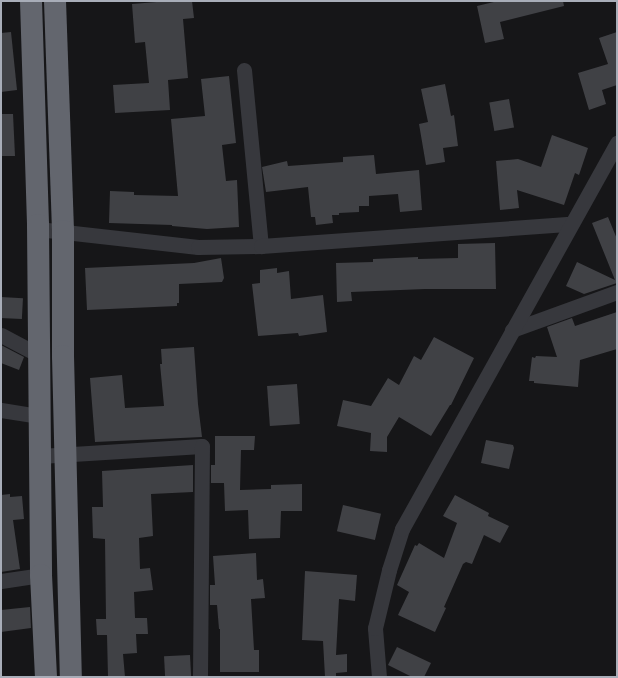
<!DOCTYPE html>
<html>
<head>
<meta charset="utf-8">
<style>
  body { margin:0 }
  #map { position:relative; width:618px; height:678px; overflow:hidden; background:#161618; font-family:"Nunito Sans",sans-serif }
  div>[style] { position:absolute }
  [style*='--x'] { left:calc(var(--x)*1px); top:calc(var(--y)*1px); width:calc(var(--w)*1px); rotate:calc(var(--a)*1deg) }
  .building>* { inset:0; background:#404145; transform-origin:0 0 }
  .street>* { height:15px; margin:-7.5px; padding:0 7.5px; transform-origin:7.5px; border-radius:7.5px; background:#37383d }
  .highway>* { height:22px; margin:-11px; padding:0 11px; transform-origin:11px; border-radius:11px; background:#63666e }
  span { translate:-50% -50%; white-space:nowrap; text-align:center; line-height:1.15; -webkit-text-stroke:3.5px #111113; paint-order:stroke }
  .frame { position:absolute; inset:0; border:2px solid #a8adb8; pointer-events:none }
</style>
</head>
<body>
<div id="map">
  <div class="building">
    <div style="clip-path:polygon(169px 1px,192px 1px,194px 18px,183px 19px,188px 78px,168px 80px,170px 110px,115px 113px,113px 85px,149px 83px,145px 42px,135px 43px,132px 4px)"></div>
    <div style="clip-path:polygon(498px 1px,563px 1px,564px 6px,500px 22px,504px 39px,485px 43px,477px 6px)"></div>
    <div style="clip-path:polygon(11px 32px,17px 90px,1px 92px,1px 33px)"></div>
    <div style="clip-path:polygon(617px 32px,617px 85px,602px 90px,606px 104px,589px 110px,578px 73px,608px 64px,599px 38px)"></div>
    <div style="clip-path:polygon(229px 76px,236px 143px,222px 145px,226px 181px,237px 180px,239px 227px,207px 229px,172px 226px,172px 225px,109px 223px,110px 191px,134px 192px,134px 195px,178px 196px,171px 119px,205px 116px,201px 79px)"></div>
    <div style="clip-path:polygon(445px 84px,451px 116px,454px 115px,458px 146px,443px 148px,445px 162px,426px 165px,419px 124px,428px 122px,421px 89px)"></div>
    <div style="left:509px;top:99px;width:29px;height:20px;rotate:80deg"></div>
    <div style="clip-path:polygon(1px 114px,13px 114px,15px 156px,1px 156px)"></div>
    <div style="clip-path:polygon(552px 135px,588px 148px,579px 175px,575px 173px,564px 205px,517px 190px,519px 208px,500px 210px,496px 161px,518px 159px,541px 167px)"></div>
    <div style="clip-path:polygon(374px 155px,376px 174px,419px 170px,422px 210px,400px 212px,398px 194px,369px 196px,369px 206px,359px 206px,359px 212px,339px 213px,339px 215px,332px 215px,333px 223px,316px 225px,315px 217px,311px 217px,308px 187px,266px 192px,262px 167px,287px 161px,288px 166px,343px 162px,343px 157px)"></div>
    <div style="clip-path:polygon(608px 217px,617px 239px,617px 283px,584px 294px,566px 286px,577px 262px,615px 280px,592px 223px)"></div>
    <div style="clip-path:polygon(495px 243px,496px 289px,425px 289px,351px 292px,352px 301px,337px 302px,336px 263px,373px 262px,373px 259px,418px 257px,418px 259px,458px 258px,458px 244px)"></div>
    <div style="clip-path:polygon(221px 258px,224px 278px,222px 282px,179px 284px,179px 303px,177px 303px,177px 306px,87px 310px,85px 268px,194px 263px)"></div>
    <div style="clip-path:polygon(277px 268px,277px 273px,289px 271px,291px 299px,323px 295px,327px 332px,299px 336px,298px 333px,258px 336px,252px 284px,260px 283px,260px 270px)"></div>
    <div style="left:1px;top:297px;width:22px;height:21px;rotate:3deg"></div>
    <div style="clip-path:polygon(617px 312px,617px 349px,580px 360px,578px 387px,534px 383px,534px 381px,529px 381px,532px 357px,535px 358px,536px 356px,557px 357px,547px 327px,572px 318px,575px 326px)"></div>
    <div style="clip-path:polygon(434px 337px,474px 358px,451px 405px,450px 405px,431px 436px,399px 417px,387px 437px,387px 452px,370px 451px,371px 433px,337px 426px,343px 400px,371px 406px,388px 378px,399px 385px,414px 356px,421px 360px)"></div>
    <div style="clip-path:polygon(1px 345px,24px 357px,19px 370px,1px 363px)"></div>
    <div style="clip-path:polygon(194px 347px,198px 404px,202px 437px,95px 442px,90px 378px,122px 375px,125px 408px,164px 406px,160px 364px,162px 364px,161px 349px)"></div>
    <div style="left:297px;top:384px;width:40px;height:30px;rotate:86deg"></div>
    <div style="clip-path:polygon(215px 436px,255px 436px,254px 450px,241px 450px,240px 490px,271px 489px,271px 485px,302px 484px,302px 511px,281px 511px,280px 538px,249px 539px,248px 510px,225px 511px,224px 483px,211px 483px,211px 465px,215px 465px)"></div>
    <div style="clip-path:polygon(486px 440px,513px 445px,514px 448px,509px 469px,481px 463px)"></div>
    <div style="clip-path:polygon(193px 465px,193px 492px,151px 494px,153px 536px,139px 538px,140px 569px,150px 568px,153px 590px,134px 592px,135px 618px,147px 618px,148px 634px,136px 634px,137px 653px,123px 654px,125px 677px,108px 677px,107px 635px,97px 635px,96px 619px,106px 619px,105px 539px,93px 538px,92px 507px,103px 507px,102px 471px)"></div>
    <div style="clip-path:polygon(10px 494px,10px 497px,22px 496px,24px 519px,13px 520px,20px 569px,1px 572px,1px 495px)"></div>
    <div style="clip-path:polygon(455px 495px,489px 513px,488px 516px,509px 526px,500px 543px,484px 535px,472px 564px,466px 562px,463px 564px,444px 607px,446px 608px,435px 632px,398px 615px,409px 592px,397px 585px,415px 545px,417px 546px,419px 543px,444px 558px,457px 523px,443px 516px)"></div>
    <div style="left:343px;top:505px;width:39px;height:27px;rotate:13deg"></div>
    <div style="clip-path:polygon(256px 553px,257px 580px,263px 579px,265px 598px,251px 599px,254px 650px,259px 650px,259px 672px,220px 672px,220px 629px,219px 629px,217px 605px,210px 605px,210px 585px,215px 585px,213px 556px)"></div>
    <div style="clip-path:polygon(305px 571px,357px 575px,355px 601px,339px 599px,336px 655px,347px 654px,347px 672px,336px 673px,336px 677px,325px 677px,323px 641px,302px 640px)"></div>
    <div style="clip-path:polygon(30px 607px,31px 628px,1px 632px,1px 610px)"></div>
    <div style="clip-path:polygon(397px 647px,431px 663px,424px 677px,412px 677px,388px 665px)"></div>
    <div style="left:190px;top:655px;width:22px;height:26px;rotate:87deg"></div>
  </div>
  <div class="street">
    <div style="--x:244;--y:70;--w:177;--a:84.5"></div>
    <div style="--x:38;--y:229;--w:161;--a:6.4"></div>
    <div style="--x:198;--y:247;--w:63;--a:-0.9"></div>
    <div style="--x:261;--y:246;--w:310;--a:-4.1"></div>
    <div style="--x:512;--y:330;--w:112;--a:-19.9"></div>
    <div style="--x:1;--y:335;--w:43;--a:27.8"></div>
    <div style="--x:1;--y:410;--w:39;--a:9"></div>
    <div style="--x:40;--y:456;--w:162;--a:-3.5"></div>
    <div style="--x:202;--y:446;--w:231;--a:90.5"></div>
    <div style="--x:1;--y:581;--w:40;--a:-8.5"></div>
    <div style="--x:379;--y:677;--w:49;--a:-94.7"></div>
    <div style="--x:375;--y:628;--w:60;--a:-76.4"></div>
    <div style="--x:389;--y:570;--w:43;--a:-72.4"></div>
    <div style="--x:402;--y:529;--w:442;--a:-60.9"></div>
  </div>
  <div class="highway">
    <div style="--x:31;--y:1;--w:224;--a:88.2"></div>
    <div style="--x:38;--y:225;--w:350;--a:89.5"></div>
    <div style="--x:41;--y:575;--w:102;--a:87.2"></div>
    <div style="--x:55;--y:1;--w:230;--a:88"></div>
    <div style="--x:63;--y:231;--w:125;--a:90"></div>
    <div style="--x:63;--y:356;--w:321;--a:88.6"></div>
  </div>
  <div class="frame"></div>
</div>
</body>
</html>
